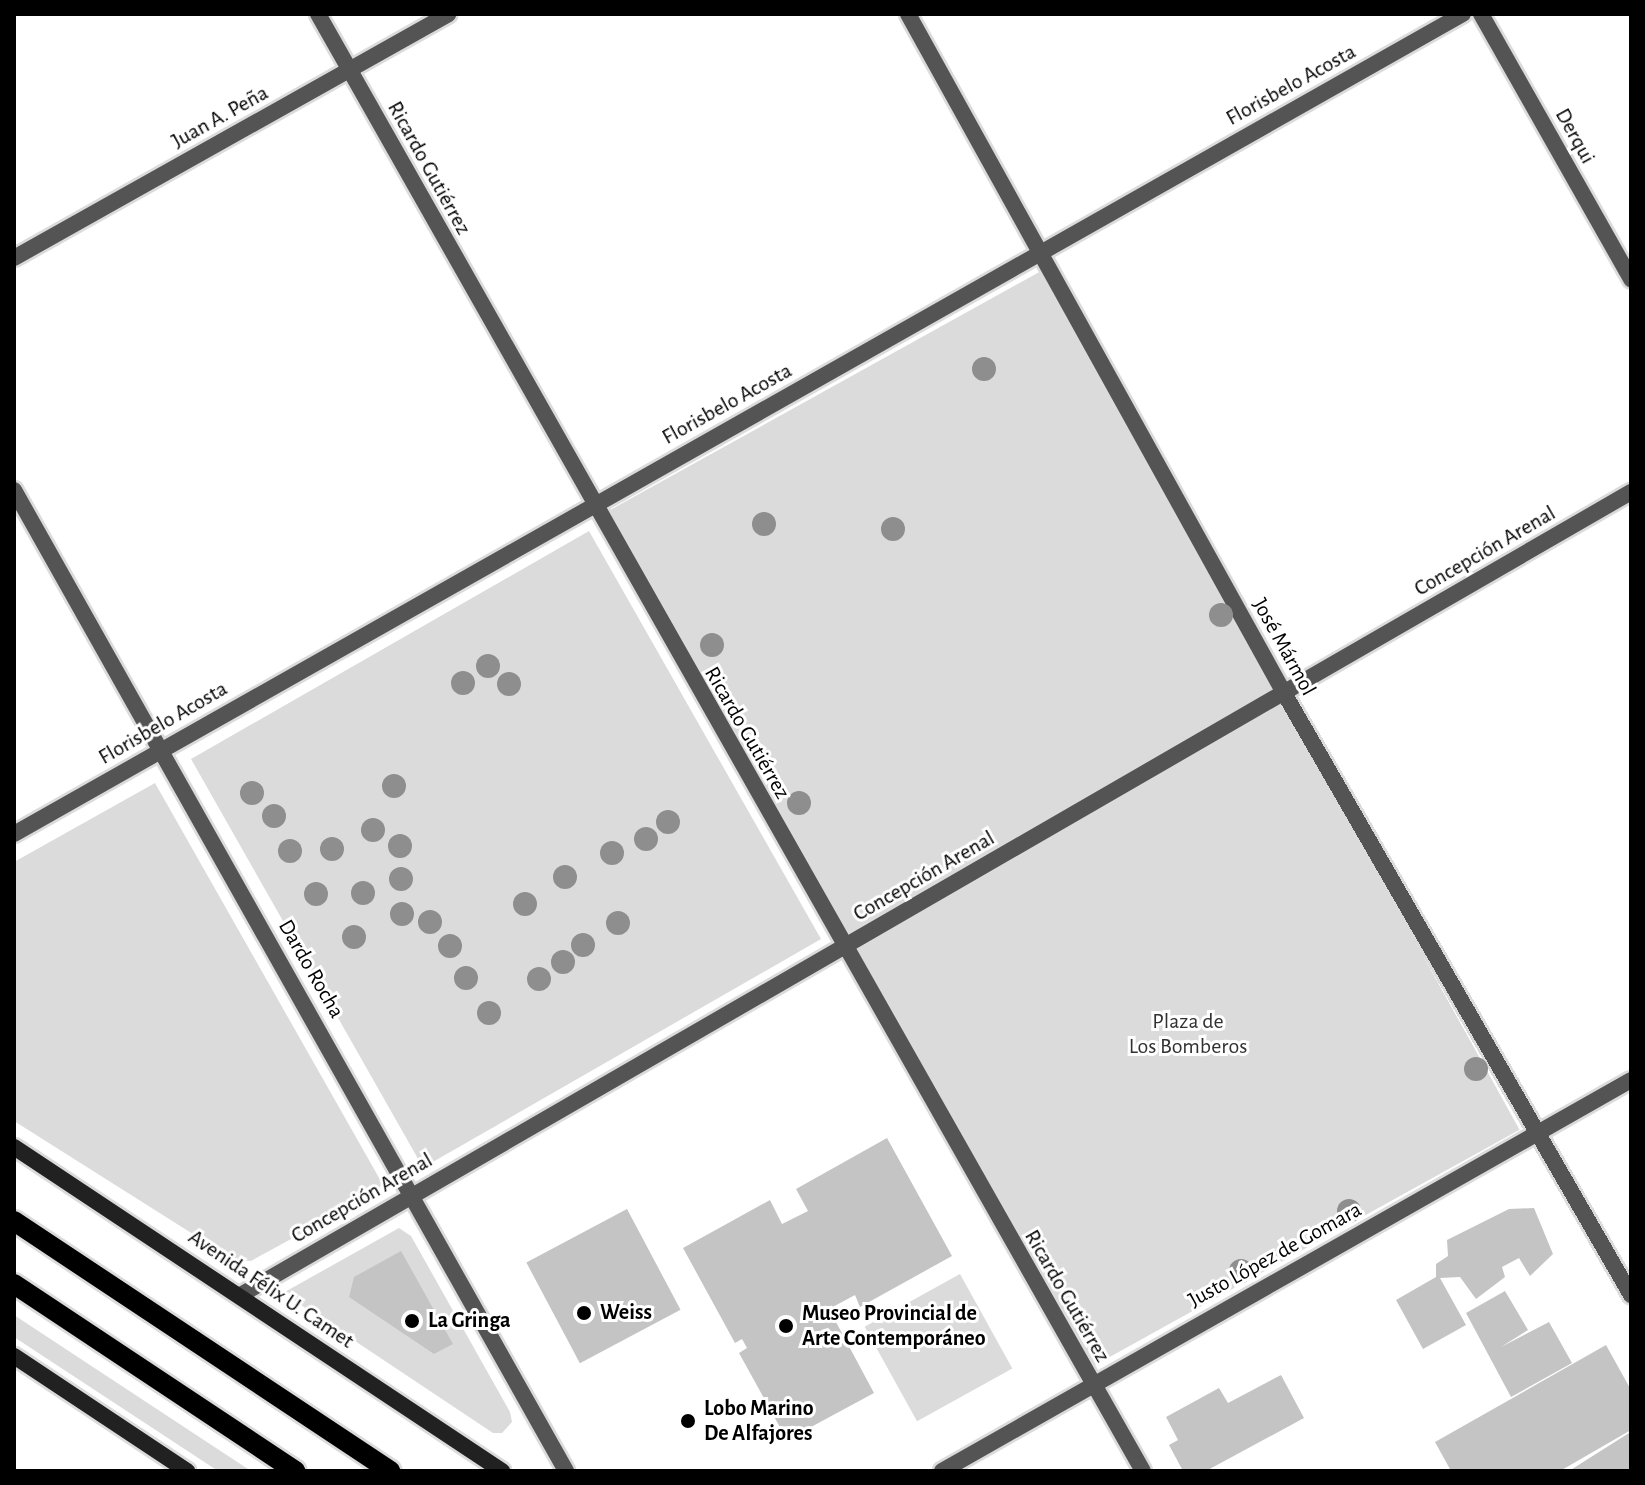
<!DOCTYPE html>
<html>
<head>
<meta charset="utf-8">
<style>
  body { margin:0 }
  #map { position:relative; width:1645px; height:1485px; overflow:hidden; background:#fff; font-family:"Alegreya Sans",sans-serif }
  div>[style] { position:absolute }
  [style*='--x'] { left:calc(var(--x)*1px); top:calc(var(--y)*1px); width:calc(var(--w)*1px); rotate:calc(var(--a)*1deg) }
  .green>* { inset:0; background:#dbdbdb; transform-origin:0 0 }
  .building>* { inset:0; background:#c4c4c4; transform-origin:0 0 }
  .roads { filter:drop-shadow(2px 0 #dbdbdb) drop-shadow(-2px 0 #dbdbdb) drop-shadow(0 2px #dbdbdb) drop-shadow(0 -2px #dbdbdb) }
  .minor>* { height:16px; margin:-8px; padding:0 8px; transform-origin:8px; border-radius:8px; background:#545454 }
  .secondary>* { height:16px; margin:-8px; padding:0 8px; transform-origin:8px; border-radius:8px; background:#212121 }
  .primary>* { height:20px; margin:-10px; padding:0 10px; transform-origin:10px; border-radius:10px; background:#000 }
  .trees>* { width:24px; height:24px; margin:-12px; border-radius:50%; background:#8e8e8e }
  .dots>* { width:22px; height:22px; translate:-50% -50%; box-sizing:border-box; border:4px solid #fff; border-radius:50% }
  span { translate:-50% -50%; white-space:nowrap; text-align:center; line-height:1.15; -webkit-text-stroke:6px #fff; paint-order:stroke }
  .street-label { font-size:22px; color:#000 }
  .park-label { font-size:22px; color:#323232 }
  .poi-label { font-size:22px; color:#000; font-weight:700 }
  .left { translate:0 -50%; text-align:left }
  .frame { position:absolute; inset:0; border:16px solid #000; pointer-events:none }
</style>
</head>
<body>
<div id="map">
  <div class="green">
    <div style="left:1043px;top:270px;width:983px;height:497px;rotate:61deg"></div>
    <div style="clip-path:polygon(589px 531px,821px 939px,431px 1163px,421px 1164px,191px 759px)"></div>
    <div style="clip-path:polygon(155px 783px,382px 1183px,377px 1192px,251px 1261px,234px 1260px,14px 1121px,14px 862px)"></div>
    <div style="clip-path:polygon(399px 1228px,411px 1236px,510px 1412px,512px 1422px,502px 1433px,493px 1433px,283px 1293px)"></div>
    <div style="left:960px;top:1274px;width:108px;height:109px;rotate:61deg"></div>
    <div style="clip-path:polygon(14px 1315px,251px 1471px,218px 1471px,14px 1337px)"></div>
  </div>
  <div class="building">
    <div style="clip-path:polygon(887px 1138px,952px 1256px,860px 1307px,855px 1295px,829px 1309px,874px 1393px,787px 1440px,739px 1353px,747px 1348px,742px 1339px,735px 1343px,683px 1248px,770px 1200px,782px 1224px,808px 1211px,796px 1189px)"></div>
    <div style="clip-path:polygon(1534px 1208px,1553px 1254px,1530px 1276px,1519px 1258px,1502px 1267px,1505px 1277px,1476px 1299px,1460px 1277px,1440px 1278px,1466px 1325px,1423px 1349px,1396px 1300px,1436px 1277px,1436px 1264px,1448px 1256px,1447px 1240px,1509px 1209px)"></div>
    <div style="left:627px;top:1209px;width:114px;height:114px;rotate:62deg"></div>
    <div style="clip-path:polygon(401px 1251px,453px 1344px,434px 1354px,349px 1297px,354px 1277px)"></div>
    <div style="clip-path:polygon(1505px 1291px,1528px 1330px,1501px 1347px,1549px 1322px,1572px 1363px,1511px 1397px,1466px 1313px)"></div>
    <div style="clip-path:polygon(1606px 1345px,1631px 1390px,1631px 1430px,1560px 1471px,1451px 1471px,1435px 1442px)"></div>
    <div style="clip-path:polygon(1281px 1375px,1304px 1418px,1206px 1471px,1183px 1471px,1169px 1445px,1178px 1440px,1166px 1417px,1219px 1388px,1228px 1403px)"></div>
    <div style="clip-path:polygon(1629px 1433px,1631px 1471px,1569px 1471px)"></div>
  </div>
  <div class="roads">
    <div class="minor">
      <div style="--x:318;--y:14;--w:1674;--a:60.48"></div>
      <div style="--x:908;--y:14;--w:776;--a:61.02"></div>
      <div style="--x:1284;--y:693;--w:695;--a:60.04"></div>
      <div style="--x:1481;--y:14;--w:305;--a:60.5"></div>
      <div style="--x:14;--y:258;--w:498;--a:-29.3"></div>
      <div style="--x:14;--y:490;--w:1126;--a:60.63"></div>
      <div style="--x:14;--y:834;--w:1665;--a:-29.51"></div>
      <div style="--x:239;--y:1296;--w:1608;--a:-30.01"></div>
      <div style="--x:942;--y:1471;--w:792;--a:-29.57"></div>
    </div>
    <div class="secondary">
      <div style="--x:14;--y:1147;--w:586;--a:33.58"></div>
      <div style="--x:14;--y:1356;--w:208;--a:33.6"></div>
    </div>
    <div class="primary">
      <div style="--x:14;--y:1221;--w:452;--a:33.6"></div>
      <div style="--x:14;--y:1284;--w:338;--a:33.6"></div>
    </div>
  </div>
  <div class="trees">
    <div style="left:984px;top:369px"></div>
    <div style="left:764px;top:524px"></div>
    <div style="left:893px;top:529px"></div>
    <div style="left:1221px;top:615px"></div>
    <div style="left:712px;top:645px"></div>
    <div style="left:488px;top:666px"></div>
    <div style="left:463px;top:683px"></div>
    <div style="left:509px;top:684px"></div>
    <div style="left:394px;top:786px"></div>
    <div style="left:252px;top:793px"></div>
    <div style="left:799px;top:803px"></div>
    <div style="left:274px;top:816px"></div>
    <div style="left:668px;top:822px"></div>
    <div style="left:373px;top:830px"></div>
    <div style="left:646px;top:839px"></div>
    <div style="left:400px;top:846px"></div>
    <div style="left:332px;top:849px"></div>
    <div style="left:290px;top:851px"></div>
    <div style="left:612px;top:853px"></div>
    <div style="left:565px;top:877px"></div>
    <div style="left:401px;top:879px"></div>
    <div style="left:363px;top:893px"></div>
    <div style="left:316px;top:894px"></div>
    <div style="left:525px;top:904px"></div>
    <div style="left:402px;top:914px"></div>
    <div style="left:430px;top:922px"></div>
    <div style="left:618px;top:923px"></div>
    <div style="left:354px;top:937px"></div>
    <div style="left:583px;top:945px"></div>
    <div style="left:450px;top:946px"></div>
    <div style="left:563px;top:962px"></div>
    <div style="left:466px;top:978px"></div>
    <div style="left:539px;top:979px"></div>
    <div style="left:489px;top:1013px"></div>
    <div style="left:1476px;top:1069px"></div>
    <div style="left:1349px;top:1211px"></div>
    <div style="left:1241px;top:1271px"></div>
  </div>
  <div class="dots">
    <div style="left:584px;top:1313px;background:#000"></div>
    <div style="left:412px;top:1321px;background:#000"></div>
    <div style="left:786px;top:1326px;background:#000"></div>
    <div style="left:688px;top:1421px;background:#000"></div>
  </div>
  <div class="street-label">
    <span style="left:1291px;top:85px;rotate:-29deg">Florisbelo Acosta</span>
    <span style="left:220px;top:117px;rotate:-29deg">Juan A. Peña</span>
    <span style="left:1575px;top:136px;rotate:61deg">Derqui</span>
    <span style="left:429px;top:168px;rotate:61deg">Ricardo Gutiérrez</span>
    <span style="left:727px;top:404px;rotate:-29deg">Florisbelo Acosta</span>
    <span style="left:1485px;top:551px;rotate:-30deg">Concepción Arenal</span>
    <span style="left:1284px;top:647px;rotate:61deg">José Mármol</span>
    <span style="left:163px;top:723px;rotate:-30deg">Florisbelo Acosta</span>
    <span style="left:747px;top:733px;rotate:60deg">Ricardo Gutiérrez</span>
    <span style="left:924px;top:876px;rotate:-30deg">Concepción Arenal</span>
    <span style="left:311px;top:969px;rotate:60deg">Dardo Rocha</span>
    <span style="left:362px;top:1198px;rotate:-30deg">Concepción Arenal</span>
    <span style="left:1275px;top:1255px;rotate:-29deg">Justo López de Gomara</span>
    <span style="left:271px;top:1289px;rotate:34deg">Avenida Félix U. Camet</span>
    <span style="left:1067px;top:1296px;rotate:60deg">Ricardo Gutiérrez</span>
  </div>
  <div class="park-label">
    <span style="left:1188px;top:1034px">Plaza de<br>Los Bomberos</span>
  </div>
  <div class="poi-label">
    <span class="left" style="left:600px;top:1313px">Weiss</span>
    <span class="left" style="left:802px;top:1326px">Museo Provincial de<br>Arte Contemporáneo</span>
    <span class="left" style="left:428px;top:1321px">La Gringa</span>
    <span class="left" style="left:704px;top:1421px">Lobo Marino<br>De Alfajores</span>
  </div>
  <div class="frame"></div>
</div>
</body>
</html>
